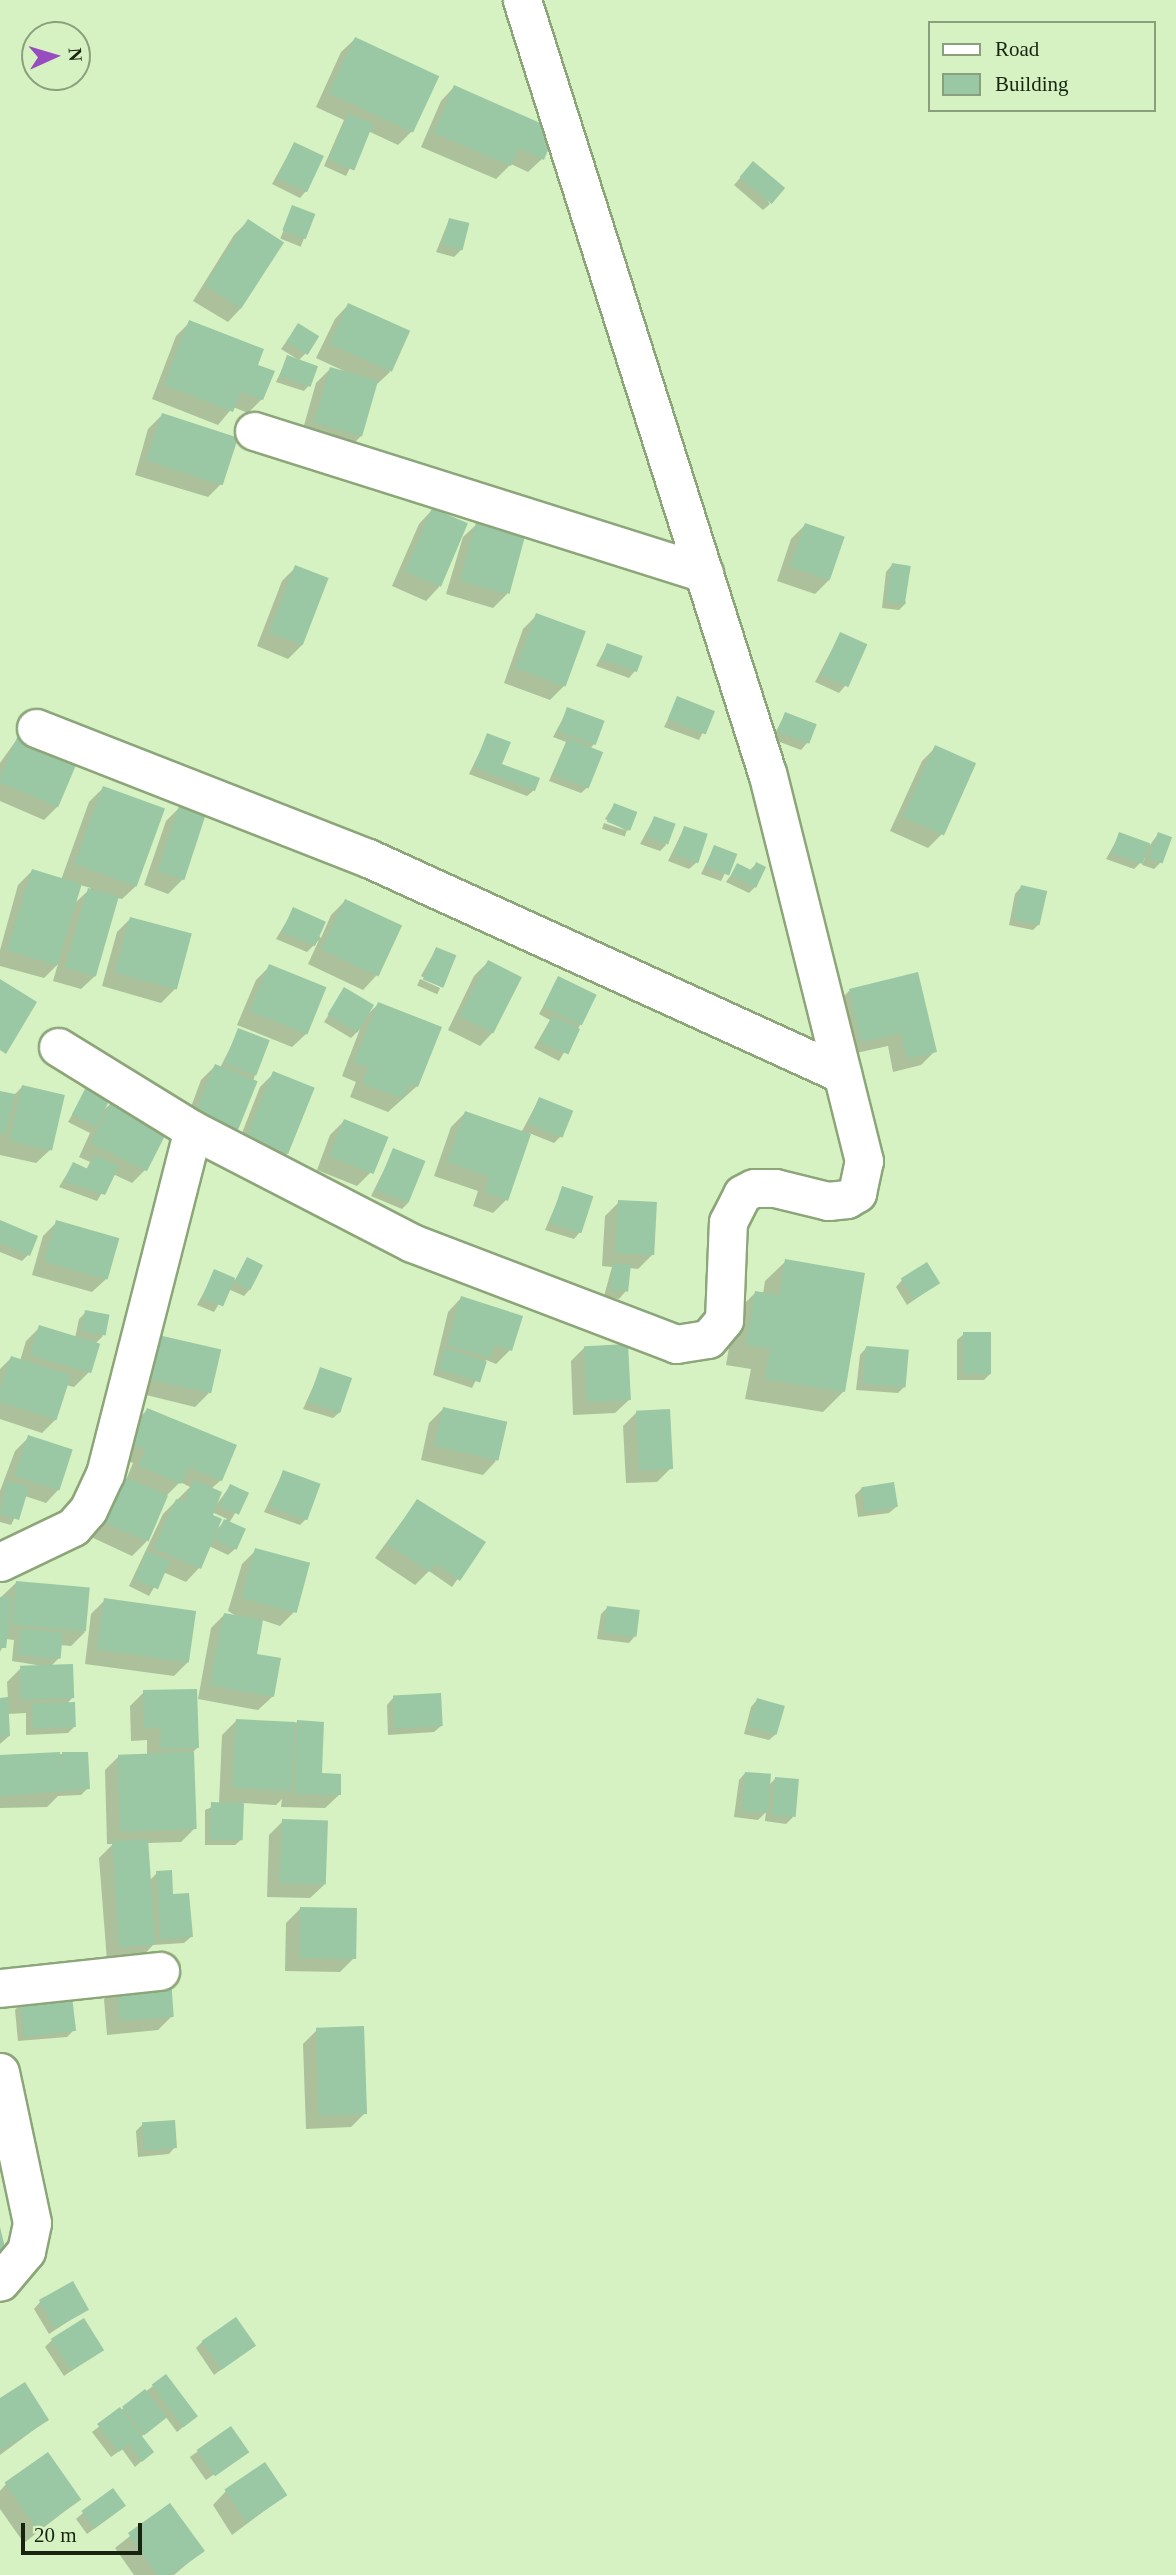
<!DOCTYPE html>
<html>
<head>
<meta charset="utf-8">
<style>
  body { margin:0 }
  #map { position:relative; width:1176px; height:2575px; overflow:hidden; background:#d6f1c2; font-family:Georgia,serif }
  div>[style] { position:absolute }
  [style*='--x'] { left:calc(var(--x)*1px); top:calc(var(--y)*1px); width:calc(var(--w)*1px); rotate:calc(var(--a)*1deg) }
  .shadow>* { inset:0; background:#0003; transform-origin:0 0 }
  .building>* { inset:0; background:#9ac7a4; transform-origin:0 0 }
  .roads { filter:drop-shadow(2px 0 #8ca579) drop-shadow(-2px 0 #8ca579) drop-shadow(0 2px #8ca579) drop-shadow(0 -2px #8ca579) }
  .minor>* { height:37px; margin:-18.5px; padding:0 18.5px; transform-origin:18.5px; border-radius:18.5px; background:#fff }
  span { translate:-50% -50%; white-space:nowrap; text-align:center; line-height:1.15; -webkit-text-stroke:6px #d6f1c2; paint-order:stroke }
  .legend { position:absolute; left:928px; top:21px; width:228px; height:91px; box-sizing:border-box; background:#d6f1c2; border:2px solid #8a9f7b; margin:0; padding:9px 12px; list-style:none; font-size:21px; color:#192311 }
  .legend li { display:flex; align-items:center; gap:14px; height:35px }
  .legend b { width:35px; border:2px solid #8a9f7b }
  .north { position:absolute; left:21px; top:21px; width:70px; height:70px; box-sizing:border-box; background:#d6f1c2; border:2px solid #8a9f7b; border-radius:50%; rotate:86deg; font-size:19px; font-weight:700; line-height:28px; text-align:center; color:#192311 }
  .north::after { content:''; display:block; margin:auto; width:24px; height:32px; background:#974dbf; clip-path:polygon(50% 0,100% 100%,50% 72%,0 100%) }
  .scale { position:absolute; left:21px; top:2523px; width:121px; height:32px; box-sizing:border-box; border:4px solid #192311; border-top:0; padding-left:9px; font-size:21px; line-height:24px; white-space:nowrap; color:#192311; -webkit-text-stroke:5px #d6f1c2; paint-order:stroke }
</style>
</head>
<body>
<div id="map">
  <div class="shadow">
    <div style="clip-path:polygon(355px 39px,412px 131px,398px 145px,368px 131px,346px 176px,324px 166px,344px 120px,316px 107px,341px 52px)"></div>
    <div style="clip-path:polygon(454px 87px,542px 159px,528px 172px,511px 164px,496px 179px,421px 147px,441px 101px)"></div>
    <div style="clip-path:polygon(294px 144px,306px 191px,300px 198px,272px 184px)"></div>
    <div style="clip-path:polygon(747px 170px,770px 204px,763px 210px,734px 185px)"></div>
    <div style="left:293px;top:207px;width:22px;height:34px;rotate:22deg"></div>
    <div style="clip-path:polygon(449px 220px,461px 250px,454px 257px,436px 252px)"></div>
    <div style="clip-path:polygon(248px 221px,241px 308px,228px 322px,193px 301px,234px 235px)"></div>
    <div style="clip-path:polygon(348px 305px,390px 372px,375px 386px,361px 436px,347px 450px,301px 436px,316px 383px,330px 369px,344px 371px,316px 358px,335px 319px)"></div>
    <div style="clip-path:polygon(190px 322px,256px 366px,262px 399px,248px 413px,233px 407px,218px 425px,152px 399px,176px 336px)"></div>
    <div style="clip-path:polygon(298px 325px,306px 353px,299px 360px,281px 349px)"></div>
    <div style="clip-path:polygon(288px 357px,310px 384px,304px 391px,276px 382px)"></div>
    <div style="clip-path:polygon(162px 415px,236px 438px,222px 483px,208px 497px,135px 475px,148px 429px)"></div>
    <div style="clip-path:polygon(432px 510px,439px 587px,426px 601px,392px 586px,419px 524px)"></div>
    <div style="clip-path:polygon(477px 524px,507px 594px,493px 608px,446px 594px,463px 537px)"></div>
    <div style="clip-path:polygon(805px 525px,829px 580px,815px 594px,777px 581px,791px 539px)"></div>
    <div style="clip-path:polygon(892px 565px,906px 603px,899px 610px,882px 608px,886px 572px)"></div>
    <div style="clip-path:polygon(296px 567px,302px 645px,288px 659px,257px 646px,282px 581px)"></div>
    <div style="clip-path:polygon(537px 615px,564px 686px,550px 700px,504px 683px,523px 629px)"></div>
    <div style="clip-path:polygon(840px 634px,845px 686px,839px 693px,815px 682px)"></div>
    <div style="clip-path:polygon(607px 645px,635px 671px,629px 678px,596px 666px)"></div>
    <div style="clip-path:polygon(678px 699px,713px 712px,699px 740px,664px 727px)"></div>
    <div style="clip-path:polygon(568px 709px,594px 744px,590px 749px,588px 787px,581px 793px,549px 781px,566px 742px,553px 737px)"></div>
    <div style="clip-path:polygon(785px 714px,807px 743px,801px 750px,772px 739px)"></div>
    <div style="clip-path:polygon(20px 735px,58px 806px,44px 820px,0 801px,0 763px)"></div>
    <div style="clip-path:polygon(488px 735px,500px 765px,534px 790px,527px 796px,469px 774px)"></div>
    <div style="clip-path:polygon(936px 747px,974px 764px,942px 834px,928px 848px,890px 831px,922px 761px)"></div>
    <div style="clip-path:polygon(evenodd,103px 788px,163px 809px,136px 886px,122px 899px,117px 898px,95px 976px,81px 989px,53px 981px,58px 964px,44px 978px,0 966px,0 950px,18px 885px,32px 871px,61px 880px,89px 802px,103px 788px,80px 885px,91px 888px,74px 904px,80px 885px)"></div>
    <div style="clip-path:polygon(614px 805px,628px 830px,627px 831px,605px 819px)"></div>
    <div style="clip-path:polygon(179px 808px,182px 880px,168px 894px,144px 885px,166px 821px)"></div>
    <div style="clip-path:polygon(654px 818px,666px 845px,660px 851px,640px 844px)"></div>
    <div style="left:604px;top:823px;width:24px;height:6px;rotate:19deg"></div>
    <div style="clip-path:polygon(684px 828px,696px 863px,689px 869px,668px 861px)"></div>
    <div style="clip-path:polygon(1120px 834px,1150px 845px,1158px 834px,1160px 863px,1154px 869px,1142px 865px,1145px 858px,1134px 869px,1106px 859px)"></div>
    <div style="clip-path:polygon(714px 847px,734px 855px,721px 881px,701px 874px)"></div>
    <div style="clip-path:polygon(756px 864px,755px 887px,749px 893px,726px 882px,738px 865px,749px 871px)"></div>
    <div style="clip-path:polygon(1021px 887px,1039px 924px,1033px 930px,1009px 925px,1015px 894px)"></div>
    <div style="clip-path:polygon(345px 901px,376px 976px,363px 990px,308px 964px,319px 940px,307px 952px,276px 939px,294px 909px,321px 938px,331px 915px)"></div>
    <div style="clip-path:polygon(130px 919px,175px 989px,161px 1003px,102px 986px,117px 932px)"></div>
    <div style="clip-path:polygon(436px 949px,441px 986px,441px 987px,421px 976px)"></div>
    <div style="clip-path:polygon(488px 962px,493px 1032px,480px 1046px,448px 1030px,474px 976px)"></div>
    <div style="clip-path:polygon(270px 966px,306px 1034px,292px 1047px,237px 1025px,256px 980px)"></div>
    <div style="clip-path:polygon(559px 978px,580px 1025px,559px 1061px,534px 1048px,550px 1020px,539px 1014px)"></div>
    <div style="left:420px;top:979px;width:22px;height:7px;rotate:24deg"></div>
    <div style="clip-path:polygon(345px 990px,369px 1013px,378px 1004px,439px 1028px,416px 1087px,388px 1112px,350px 1097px,356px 1082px,342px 1076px,360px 1029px,351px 1038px,324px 1022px)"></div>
    <div style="clip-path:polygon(849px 991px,935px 1051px,921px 1065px,893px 1072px,888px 1046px,847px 1055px,836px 1004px)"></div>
    <div style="clip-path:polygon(239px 1030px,255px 1075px,238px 1128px,225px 1142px,184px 1126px,201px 1080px,215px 1066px,220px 1068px)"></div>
    <div style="clip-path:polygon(274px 1073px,289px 1152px,275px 1166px,235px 1151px,260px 1087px)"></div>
    <div style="clip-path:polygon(22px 1087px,50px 1150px,36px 1163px,0 1155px,0 1093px,13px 1096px)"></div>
    <div style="clip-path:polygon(87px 1089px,103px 1111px,113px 1101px,146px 1169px,132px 1183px,113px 1174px,97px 1201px,59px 1187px,73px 1164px,86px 1170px,90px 1162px,79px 1157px,90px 1133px,68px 1122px)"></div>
    <div style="clip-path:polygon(539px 1099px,561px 1136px,554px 1143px,529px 1133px,506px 1200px,493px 1213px,473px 1206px,478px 1191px,434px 1176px,451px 1127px,465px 1113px,521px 1133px)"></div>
    <div style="clip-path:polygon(344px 1121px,371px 1172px,357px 1186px,317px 1170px,330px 1135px)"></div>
    <div style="clip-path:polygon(394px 1150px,408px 1203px,402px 1209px,371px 1196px)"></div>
    <div style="clip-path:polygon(563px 1188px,591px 1197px,580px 1232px,574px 1239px,545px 1230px)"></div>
    <div style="clip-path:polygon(619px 1202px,652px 1255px,638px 1269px,629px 1268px,625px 1292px,619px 1299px,604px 1296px,612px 1267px,602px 1266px,605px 1216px)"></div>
    <div style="clip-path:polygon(57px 1222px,106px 1279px,92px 1292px,32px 1275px,43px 1236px)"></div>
    <div style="clip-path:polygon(0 1223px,28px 1255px,22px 1261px,0 1252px)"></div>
    <div style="clip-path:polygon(247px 1260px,250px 1289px,244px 1296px,228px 1289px,214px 1312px,197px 1305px,215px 1272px,235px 1280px)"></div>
    <div style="clip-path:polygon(786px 1261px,843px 1392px,823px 1412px,745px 1399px,751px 1369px,726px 1365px,735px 1313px,755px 1293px,763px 1294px,765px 1281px)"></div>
    <div style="clip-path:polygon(902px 1280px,938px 1283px,907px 1305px,896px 1287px)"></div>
    <div style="clip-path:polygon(461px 1298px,510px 1350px,496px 1364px,486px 1360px,472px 1388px,433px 1375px,448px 1312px)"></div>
    <div style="clip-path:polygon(86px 1312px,103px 1336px,95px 1344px,88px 1373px,74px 1387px,66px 1385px,56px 1419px,42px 1433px,0 1419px,0 1369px,11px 1358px,20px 1361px,26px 1341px,40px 1327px,75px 1338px,79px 1319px)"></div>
    <div style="clip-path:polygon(964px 1334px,990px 1374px,984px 1380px,957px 1380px,957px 1340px)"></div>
    <div style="clip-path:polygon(585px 1347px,629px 1400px,615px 1413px,573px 1415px,571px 1361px)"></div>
    <div style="clip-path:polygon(866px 1348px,904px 1387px,898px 1393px,856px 1390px,860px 1355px)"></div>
    <div style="clip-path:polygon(140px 1349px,209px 1393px,195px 1407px,130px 1391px)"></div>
    <div style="clip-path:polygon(321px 1369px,340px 1412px,333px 1418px,303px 1409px)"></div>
    <div style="clip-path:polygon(443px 1409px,496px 1461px,483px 1475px,421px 1460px,429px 1423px)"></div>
    <div style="clip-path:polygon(evenodd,147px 1410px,221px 1480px,211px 1489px,212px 1511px,230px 1486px,247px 1494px,229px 1523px,235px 1549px,228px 1555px,209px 1546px,199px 1568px,186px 1582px,163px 1572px,149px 1596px,129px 1586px,163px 1514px,190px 1487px,180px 1482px,167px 1495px,146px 1542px,132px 1556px,89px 1536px,109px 1492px,126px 1480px,133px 1463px,119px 1457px,133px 1424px,147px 1410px,212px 1512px,227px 1519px,216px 1530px,212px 1512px)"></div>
    <div style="clip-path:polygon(637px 1412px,671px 1468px,657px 1482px,626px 1483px,623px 1426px)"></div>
    <div style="clip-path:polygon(29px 1437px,59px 1489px,46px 1503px,25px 1496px,11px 1525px,0 1522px,0 1491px,15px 1451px)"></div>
    <div style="clip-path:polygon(283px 1472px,306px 1519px,300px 1525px,264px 1512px)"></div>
    <div style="clip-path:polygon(862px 1488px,896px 1507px,889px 1513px,858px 1517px,855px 1495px)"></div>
    <div style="clip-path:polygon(417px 1501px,483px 1542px,452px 1587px,429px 1571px,415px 1585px,375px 1558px)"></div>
    <div style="clip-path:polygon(256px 1550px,294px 1612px,280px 1626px,262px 1620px,255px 1656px,272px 1697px,258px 1710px,198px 1699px,211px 1628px,225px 1614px,238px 1617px,228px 1611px,242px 1564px)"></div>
    <div style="clip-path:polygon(17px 1582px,85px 1632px,71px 1646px,60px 1645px,59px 1658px,50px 1667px,72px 1698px,66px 1705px,74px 1727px,68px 1733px,26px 1735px,26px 1713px,8px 1714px,9px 1736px,0 1744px,0 1699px,8px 1699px,7px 1682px,21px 1668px,49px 1667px,12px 1661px,14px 1640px,6px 1639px,0 1652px,0 1598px)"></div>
    <div style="clip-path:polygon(105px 1600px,188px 1662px,174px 1676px,85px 1664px,91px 1614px)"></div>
    <div style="clip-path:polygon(607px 1608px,635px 1636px,629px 1643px,597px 1639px,601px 1614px)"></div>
    <div style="clip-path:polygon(144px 1692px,198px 1747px,193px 1752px,195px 1828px,181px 1842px,147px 1843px,150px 1880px,157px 1873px,191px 1937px,184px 1943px,153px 1945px,141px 1958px,107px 1961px,99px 1858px,113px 1844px,107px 1844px,105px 1770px,119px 1756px,147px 1755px,147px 1740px,131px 1741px,130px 1706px)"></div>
    <div style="clip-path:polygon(393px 1698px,441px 1726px,434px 1732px,388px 1735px,387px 1705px)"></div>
    <div style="clip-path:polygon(757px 1700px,783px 1707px,776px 1734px,769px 1740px,744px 1734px,751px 1707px)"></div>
    <div style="clip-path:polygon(236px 1721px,322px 1723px,321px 1775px,339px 1795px,325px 1808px,281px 1807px,282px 1799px,276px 1805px,242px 1803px,242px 1839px,235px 1845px,205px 1845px,205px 1810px,219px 1804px,222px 1735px)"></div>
    <div style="clip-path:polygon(63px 1754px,88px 1788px,81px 1795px,58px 1796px,47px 1807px,0 1808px,0 1757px)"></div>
    <div style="clip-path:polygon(745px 1773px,768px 1786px,776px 1778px,793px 1817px,786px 1824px,765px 1821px,766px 1812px,758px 1820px,734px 1817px,739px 1780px)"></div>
    <div style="clip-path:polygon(283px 1821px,324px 1885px,310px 1898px,267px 1897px,269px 1835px)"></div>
    <div style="clip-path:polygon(300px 1909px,354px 1958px,340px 1972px,285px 1971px,286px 1923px)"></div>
    <div style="clip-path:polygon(118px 1985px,172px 2016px,158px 2030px,107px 2035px,104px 1999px)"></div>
    <div style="clip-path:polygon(21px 2003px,74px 2030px,67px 2037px,18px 2041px,15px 2010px)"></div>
    <div style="clip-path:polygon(317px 2030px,365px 2113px,351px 2127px,306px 2129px,303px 2044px)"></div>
    <div style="clip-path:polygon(143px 2124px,175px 2147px,169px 2154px,138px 2157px,136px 2131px)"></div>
    <div style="clip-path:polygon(40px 2302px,87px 2309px,49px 2334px,34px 2309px)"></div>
    <div style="clip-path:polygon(52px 2340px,101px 2350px,64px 2376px,45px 2347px)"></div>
    <div style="clip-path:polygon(202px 2342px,254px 2345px,214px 2375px,196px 2348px)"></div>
    <div style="clip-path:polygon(153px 2386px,189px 2422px,177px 2432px,165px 2416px,141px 2437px,145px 2458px,135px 2467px,122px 2449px,111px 2457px,92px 2432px)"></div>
    <div style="clip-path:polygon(0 2400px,47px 2420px,0 2455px)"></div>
    <div style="left:230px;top:2429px;width:28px;height:49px;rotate:55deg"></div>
    <div style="clip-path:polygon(6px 2484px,79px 2500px,24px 2543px,0 2509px,0 2491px)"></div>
    <div style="clip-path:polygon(226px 2491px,285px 2495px,232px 2535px,213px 2505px)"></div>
    <div style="clip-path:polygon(169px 2505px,202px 2551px,174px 2575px,134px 2575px,115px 2548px)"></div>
    <div style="clip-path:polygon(117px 2512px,87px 2534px,76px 2519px,83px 2513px)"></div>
  </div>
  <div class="building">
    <div style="left:355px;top:37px;width:93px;height:62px;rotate:25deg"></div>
    <div style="clip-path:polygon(454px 85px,556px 130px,544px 160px,519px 148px,511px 166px,434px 133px)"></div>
    <div style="left:348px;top:114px;width:27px;height:50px;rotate:22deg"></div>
    <div style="left:294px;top:142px;width:33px;height:40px;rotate:25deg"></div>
    <div style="left:753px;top:161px;width:42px;height:21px;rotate:40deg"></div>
    <div style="left:292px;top:205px;width:25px;height:27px;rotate:21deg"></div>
    <div style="left:449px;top:218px;width:21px;height:28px;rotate:14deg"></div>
    <div style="left:248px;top:219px;width:43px;height:79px;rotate:33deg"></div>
    <div style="left:348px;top:303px;width:68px;height:45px;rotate:24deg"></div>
    <div style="clip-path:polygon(189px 320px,264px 349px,258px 365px,275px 371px,263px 400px,241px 392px,233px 412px,164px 385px)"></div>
    <div style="left:298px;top:323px;width:25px;height:22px;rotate:32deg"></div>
    <div style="left:287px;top:355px;width:33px;height:22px;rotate:20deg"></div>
    <div style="left:330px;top:367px;width:50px;height:58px;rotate:16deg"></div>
    <div style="left:162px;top:413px;width:80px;height:50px;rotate:18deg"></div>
    <div style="left:432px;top:508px;width:39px;height:69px;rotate:23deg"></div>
    <div style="left:476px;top:522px;width:51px;height:61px;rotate:15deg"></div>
    <div style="left:805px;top:523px;width:42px;height:46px;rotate:19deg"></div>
    <div style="left:892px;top:563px;width:19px;height:39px;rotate:9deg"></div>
    <div style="left:295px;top:565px;width:36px;height:72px;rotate:21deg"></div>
    <div style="left:536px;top:613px;width:53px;height:59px;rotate:20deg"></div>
    <div style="left:840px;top:632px;width:30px;height:47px;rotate:24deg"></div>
    <div style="left:607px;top:643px;width:38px;height:17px;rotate:20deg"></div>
    <div style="left:677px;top:696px;width:41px;height:25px;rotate:22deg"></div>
    <div style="left:567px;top:707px;width:40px;height:26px;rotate:20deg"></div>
    <div style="left:785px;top:712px;width:34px;height:21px;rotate:21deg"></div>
    <div style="left:19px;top:733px;width:65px;height:53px;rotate:23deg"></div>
    <div style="clip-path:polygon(487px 733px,511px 742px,502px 764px,540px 778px,535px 791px,474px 767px)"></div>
    <div style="left:568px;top:738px;width:38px;height:39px;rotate:22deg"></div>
    <div style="left:935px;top:745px;width:45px;height:79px;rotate:24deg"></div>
    <div style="left:103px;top:786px;width:66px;height:83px;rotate:20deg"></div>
    <div style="left:614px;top:803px;width:25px;height:20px;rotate:21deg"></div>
    <div style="left:179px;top:806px;width:28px;height:69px;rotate:18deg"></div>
    <div style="left:654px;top:816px;width:23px;height:22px;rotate:20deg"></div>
    <div style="left:684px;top:826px;width:25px;height:31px;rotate:18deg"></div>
    <div style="left:1119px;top:832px;width:33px;height:22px;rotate:20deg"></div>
    <div style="left:1158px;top:832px;width:15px;height:28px;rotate:20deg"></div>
    <div style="left:714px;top:845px;width:25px;height:23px;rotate:21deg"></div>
    <div style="clip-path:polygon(756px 862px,766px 867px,756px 888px,731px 875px,737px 863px,753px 871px)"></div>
    <div style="left:32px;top:869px;width:52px;height:85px;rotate:17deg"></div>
    <div style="left:1021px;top:885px;width:27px;height:35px;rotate:13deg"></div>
    <div style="left:88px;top:888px;width:32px;height:83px;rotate:16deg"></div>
    <div style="left:345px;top:899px;width:63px;height:56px;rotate:25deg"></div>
    <div style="left:293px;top:907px;width:36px;height:27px;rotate:24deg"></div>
    <div style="left:130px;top:917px;width:64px;height:58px;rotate:15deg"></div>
    <div style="left:436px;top:947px;width:22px;height:35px;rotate:22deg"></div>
    <div style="left:488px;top:960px;width:38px;height:63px;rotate:27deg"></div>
    <div style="left:269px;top:964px;width:62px;height:51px;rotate:22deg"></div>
    <div style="clip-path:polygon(918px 972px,937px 1052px,907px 1059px,901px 1033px,861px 1042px,849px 989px)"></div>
    <div style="left:558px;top:976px;width:43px;height:34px;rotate:26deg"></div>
    <div style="clip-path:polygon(0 979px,37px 1002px,6px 1054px,0 1050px)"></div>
    <div style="left:344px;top:987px;width:35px;height:32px;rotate:31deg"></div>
    <div style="clip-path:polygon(378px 1002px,442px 1027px,418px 1087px,409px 1084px,403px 1099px,362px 1083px,369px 1068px,354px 1062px)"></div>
    <div style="left:552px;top:1016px;width:31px;height:28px;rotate:25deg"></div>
    <div style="left:238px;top:1028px;width:34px;height:38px;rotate:21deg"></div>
    <div style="left:215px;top:1064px;width:46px;height:52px;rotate:22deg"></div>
    <div style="left:273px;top:1071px;width:45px;height:71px;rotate:22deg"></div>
    <div style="left:22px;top:1085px;width:44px;height:57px;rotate:13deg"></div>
    <div style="left:86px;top:1087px;width:27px;height:31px;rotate:27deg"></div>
    <div style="clip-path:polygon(0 1091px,15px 1094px,6px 1134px,0 1133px)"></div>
    <div style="left:539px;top:1097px;width:37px;height:29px;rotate:22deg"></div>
    <div style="left:113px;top:1099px;width:63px;height:49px;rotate:27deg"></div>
    <div style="clip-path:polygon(465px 1111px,531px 1134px,508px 1201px,485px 1192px,490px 1177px,447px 1162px)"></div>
    <div style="left:344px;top:1119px;width:48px;height:40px;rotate:22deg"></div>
    <div style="left:393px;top:1148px;width:35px;height:45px;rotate:22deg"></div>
    <div style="clip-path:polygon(95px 1155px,119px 1166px,105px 1195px,64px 1181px,73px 1162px,88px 1169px)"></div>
    <div style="left:562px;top:1186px;width:33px;height:39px;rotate:18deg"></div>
    <div style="left:618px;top:1200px;width:39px;height:53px;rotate:3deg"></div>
    <div style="clip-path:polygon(0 1220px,38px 1236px,30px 1256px,0 1243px)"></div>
    <div style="left:56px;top:1220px;width:66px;height:43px;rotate:16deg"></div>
    <div style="left:247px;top:1257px;width:18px;height:28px;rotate:27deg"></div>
    <div style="clip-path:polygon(785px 1259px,865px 1273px,845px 1392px,765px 1379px,770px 1349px,746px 1345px,755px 1291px,779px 1295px)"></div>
    <div style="left:927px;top:1262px;width:25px;height:31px;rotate:58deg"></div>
    <div style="left:613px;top:1263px;width:18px;height:27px;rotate:6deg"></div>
    <div style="left:214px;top:1269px;width:23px;height:31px;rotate:23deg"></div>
    <div style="clip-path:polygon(461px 1296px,523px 1316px,512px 1351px,495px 1345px,490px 1358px,447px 1345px)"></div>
    <div style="left:85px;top:1310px;width:25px;height:21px;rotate:11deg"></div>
    <div style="left:39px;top:1325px;width:64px;height:31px;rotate:17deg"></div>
    <div style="left:963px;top:1332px;width:28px;height:42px"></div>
    <div style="left:154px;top:1334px;width:69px;height:45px;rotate:13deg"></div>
    <div style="left:628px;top:1344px;width:56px;height:44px;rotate:87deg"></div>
    <div style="left:866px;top:1346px;width:43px;height:38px;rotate:5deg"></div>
    <div style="left:445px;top:1348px;width:44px;height:22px;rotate:18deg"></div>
    <div style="left:11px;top:1356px;width:63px;height:47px;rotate:18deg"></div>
    <div style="left:320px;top:1367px;width:34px;height:37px;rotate:19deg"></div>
    <div style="left:443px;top:1407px;width:66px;height:40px;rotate:13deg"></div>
    <div style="clip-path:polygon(147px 1408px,237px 1445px,222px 1481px,188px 1467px,181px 1484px,139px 1466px,146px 1449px,132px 1444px)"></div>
    <div style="left:670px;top:1409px;width:60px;height:34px;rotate:87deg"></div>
    <div style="left:28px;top:1435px;width:47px;height:43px;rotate:18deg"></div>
    <div style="left:283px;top:1470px;width:40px;height:39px;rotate:20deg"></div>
    <div style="left:122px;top:1476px;width:50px;height:50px;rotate:23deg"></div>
    <div style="clip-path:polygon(194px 1480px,222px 1492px,213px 1515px,222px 1519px,201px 1569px,154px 1548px,176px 1499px,184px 1502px)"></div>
    <div style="clip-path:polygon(7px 1481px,29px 1487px,19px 1520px,0 1514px)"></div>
    <div style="left:894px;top:1482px;width:25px;height:33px;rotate:81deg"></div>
    <div style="left:230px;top:1484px;width:21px;height:24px;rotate:25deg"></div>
    <div style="clip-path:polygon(417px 1499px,486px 1542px,460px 1581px,436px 1564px,430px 1572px,387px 1544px)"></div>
    <div style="left:224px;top:1519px;width:24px;height:23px;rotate:24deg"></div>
    <div style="left:255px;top:1548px;width:57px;height:52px;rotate:15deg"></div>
    <div style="left:147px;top:1551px;width:25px;height:31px;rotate:23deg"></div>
    <div style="left:16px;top:1581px;width:74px;height:44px;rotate:5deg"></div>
    <div style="clip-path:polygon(0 1597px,12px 1598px,6px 1648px,0 1648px)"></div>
    <div style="left:104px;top:1598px;width:93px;height:52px;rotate:8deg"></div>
    <div style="left:607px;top:1606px;width:33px;height:27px;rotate:7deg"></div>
    <div style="clip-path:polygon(224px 1613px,263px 1620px,257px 1654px,281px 1658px,274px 1697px,210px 1685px)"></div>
    <div style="left:20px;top:1629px;width:43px;height:26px;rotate:5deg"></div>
    <div style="left:73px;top:1664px;width:34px;height:53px;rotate:88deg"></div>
    <div style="clip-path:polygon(197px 1689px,199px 1748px,161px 1749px,160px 1727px,144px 1728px,143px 1690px)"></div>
    <div style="left:441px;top:1693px;width:33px;height:48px;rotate:87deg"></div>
    <div style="clip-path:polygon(8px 1697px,10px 1736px,0 1737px,0 1698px)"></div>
    <div style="left:757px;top:1698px;width:29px;height:30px;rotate:16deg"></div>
    <div style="left:75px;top:1702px;width:25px;height:43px;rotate:88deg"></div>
    <div style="left:236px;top:1719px;width:59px;height:69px;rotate:3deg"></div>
    <div style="clip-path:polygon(297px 1720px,324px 1722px,322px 1773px,341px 1774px,341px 1795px,294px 1794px)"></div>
    <div style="clip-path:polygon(60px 1752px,62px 1775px,62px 1752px,88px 1752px,90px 1789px,0 1796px,0 1755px)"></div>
    <div style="left:194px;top:1752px;width:77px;height:76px;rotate:88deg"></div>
    <div style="left:745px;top:1772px;width:26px;height:39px;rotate:4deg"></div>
    <div style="left:775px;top:1777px;width:24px;height:38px;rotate:5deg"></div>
    <div style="left:211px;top:1802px;width:33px;height:37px;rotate:2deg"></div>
    <div style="left:282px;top:1819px;width:46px;height:64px;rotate:2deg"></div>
    <div style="left:148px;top:1839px;width:106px;height:36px;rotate:86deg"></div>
    <div style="clip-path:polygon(172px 1870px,173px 1894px,189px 1893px,193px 1937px,161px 1939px,156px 1871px)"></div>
    <div style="left:300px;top:1907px;width:57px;height:51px;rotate:1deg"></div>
    <div style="left:171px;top:1978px;width:39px;height:54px;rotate:86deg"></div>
    <div style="left:72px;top:1997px;width:34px;height:52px;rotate:83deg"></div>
    <div style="left:364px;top:2026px;width:88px;height:48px;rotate:88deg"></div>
    <div style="left:175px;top:2120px;width:28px;height:33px;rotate:86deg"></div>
    <div style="clip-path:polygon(0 2227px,7px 2256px,0 2257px)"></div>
    <div style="left:73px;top:2281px;width:33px;height:39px;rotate:61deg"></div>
    <div style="left:236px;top:2317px;width:35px;height:42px;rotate:55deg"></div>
    <div style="left:84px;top:2318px;width:38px;height:39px;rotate:58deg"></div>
    <div style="left:166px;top:2374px;width:53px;height:18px;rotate:53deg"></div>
    <div style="clip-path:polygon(25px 2382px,49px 2420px,0 2451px,0 2398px)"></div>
    <div style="left:145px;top:2389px;width:36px;height:29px;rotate:52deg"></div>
    <div style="clip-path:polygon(120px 2407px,154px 2452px,142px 2462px,129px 2444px,119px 2452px,97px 2424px)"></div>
    <div style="left:231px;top:2426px;width:32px;height:42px;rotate:55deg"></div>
    <div style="left:48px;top:2452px;width:58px;height:53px;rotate:55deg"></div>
    <div style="left:265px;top:2462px;width:40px;height:49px;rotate:56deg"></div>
    <div style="left:113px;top:2488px;width:22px;height:39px;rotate:54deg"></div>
    <div style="clip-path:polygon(170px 2503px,205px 2551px,171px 2575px,157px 2575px,128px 2533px)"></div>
  </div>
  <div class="roads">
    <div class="minor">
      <div style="--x:254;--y:431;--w:472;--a:17.5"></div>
      <div style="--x:36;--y:728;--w:357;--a:21.4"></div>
      <div style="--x:368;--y:858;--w:521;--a:24.5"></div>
      <div style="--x:58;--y:1047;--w:158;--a:31.6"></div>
      <div style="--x:193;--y:1130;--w:246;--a:27.3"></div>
      <div style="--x:412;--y:1243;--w:283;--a:20.9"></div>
      <div style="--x:676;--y:1344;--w:32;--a:-9"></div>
      <div style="--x:708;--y:1339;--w:25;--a:-50"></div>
      <div style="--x:724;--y:1320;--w:98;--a:-87.7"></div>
      <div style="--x:728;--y:1222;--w:31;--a:-63"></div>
      <div style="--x:742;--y:1194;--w:13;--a:-27"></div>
      <div style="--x:754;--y:1188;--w:21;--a:0"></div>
      <div style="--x:775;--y:1188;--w:55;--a:13.8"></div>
      <div style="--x:828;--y:1201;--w:19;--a:-6"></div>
      <div style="--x:847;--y:1199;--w:12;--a:-31"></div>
      <div style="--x:857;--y:1193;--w:33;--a:-78"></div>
      <div style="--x:864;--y:1161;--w:400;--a:-104"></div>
      <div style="--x:767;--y:773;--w:811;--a:-107.59"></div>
      <div style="--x:0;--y:1562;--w:81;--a:-25.6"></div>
      <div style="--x:73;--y:1527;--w:23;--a:-49"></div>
      <div style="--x:88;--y:1510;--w:40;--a:-65"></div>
      <div style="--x:105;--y:1474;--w:355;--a:-75.7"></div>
      <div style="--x:0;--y:1988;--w:161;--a:-6.1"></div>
      <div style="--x:0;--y:2072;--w:154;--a:78"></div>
      <div style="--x:32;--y:2223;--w:29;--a:102"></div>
      <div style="--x:26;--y:2251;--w:40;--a:130"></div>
    </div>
  </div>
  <ul class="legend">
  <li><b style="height:9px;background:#fff"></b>Road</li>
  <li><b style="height:19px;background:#9ac7a4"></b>Building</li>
  </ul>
  <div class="north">N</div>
  <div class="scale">20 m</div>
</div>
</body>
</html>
